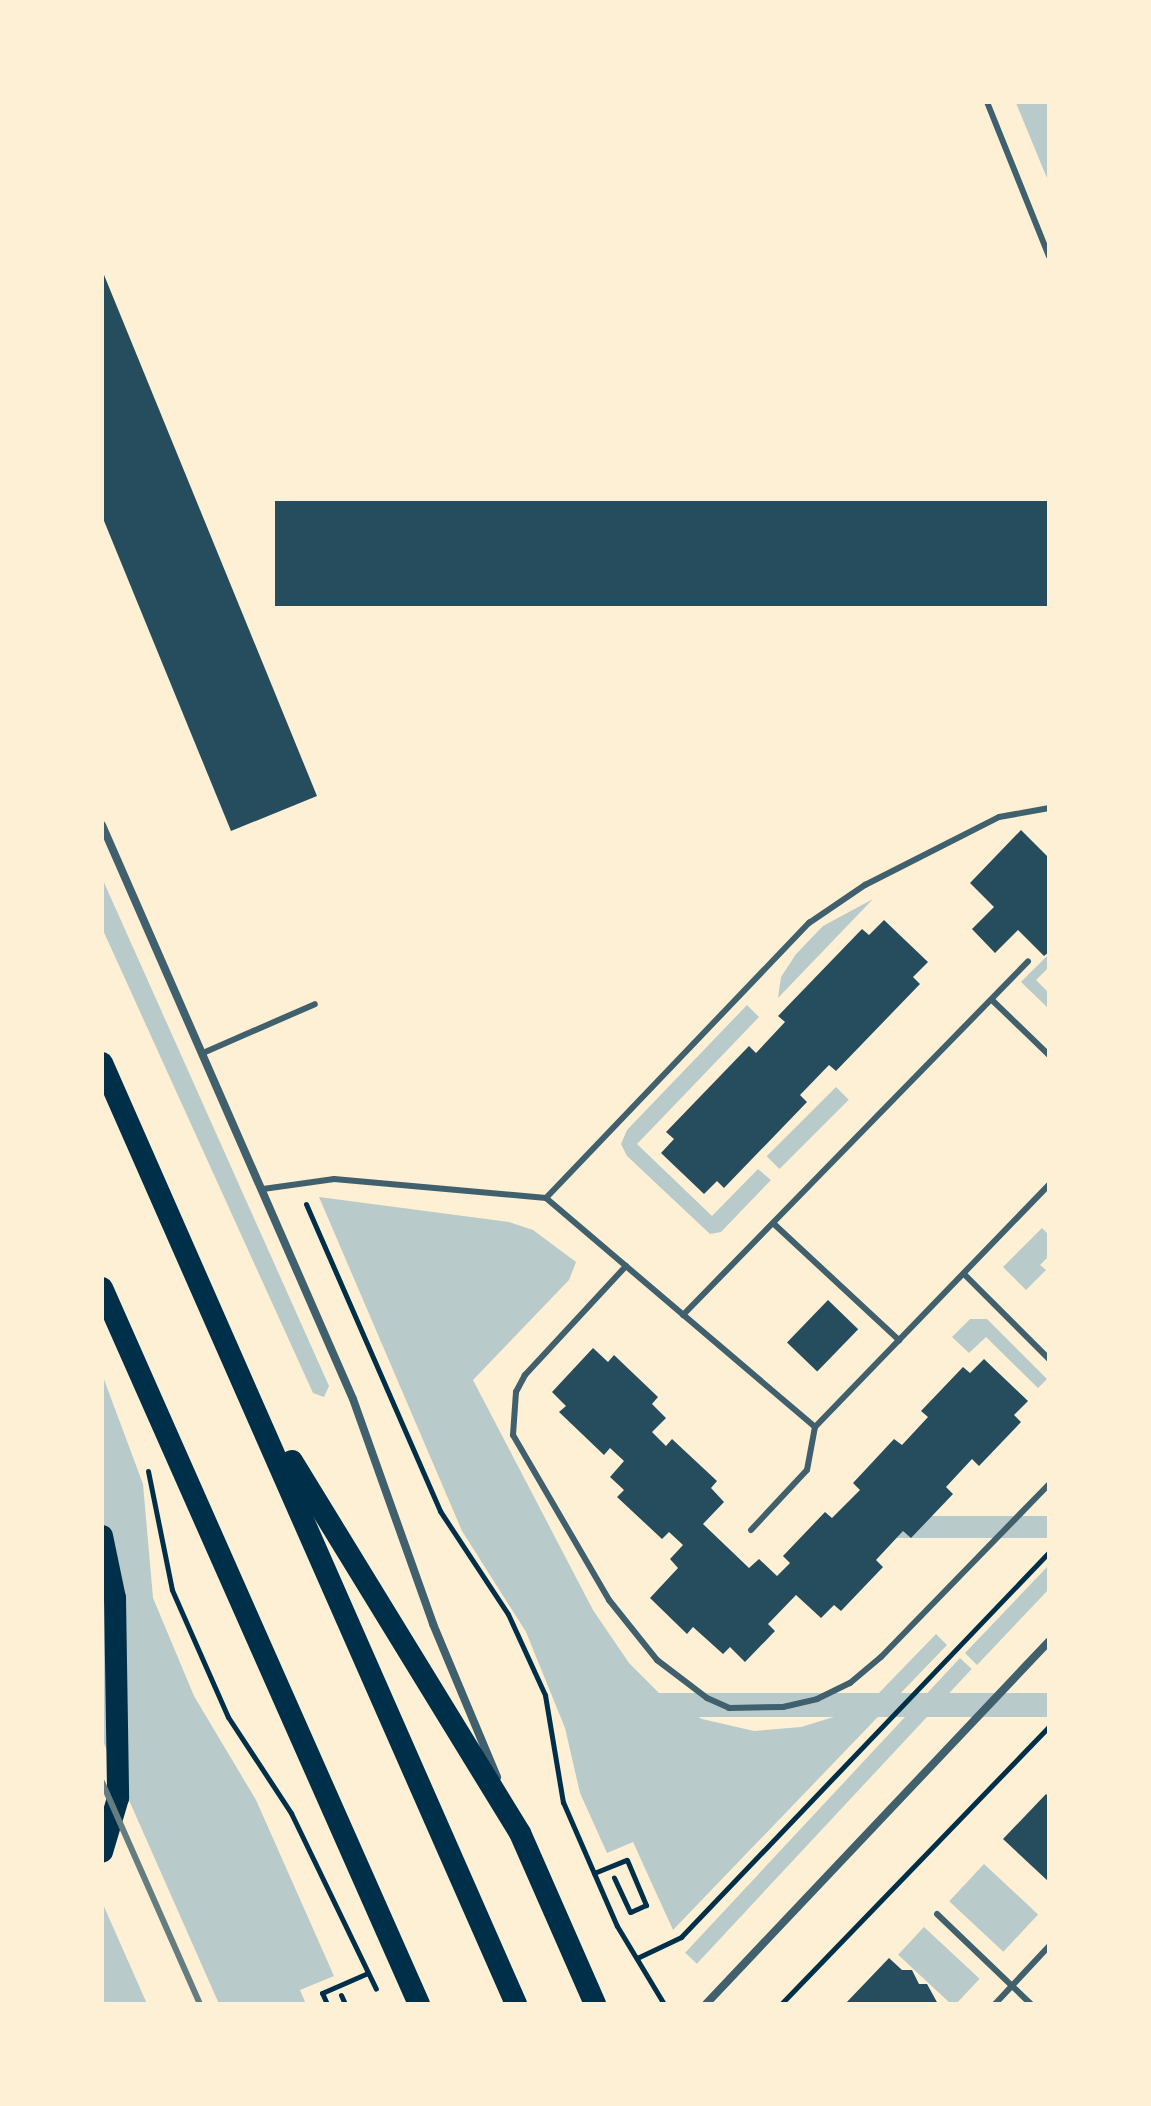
<!DOCTYPE html>
<html>
<head>
<meta charset="utf-8">
<style>
  body { margin:0 }
  #map { position:relative; width:1151px; height:2106px; overflow:hidden; background:#fdf0d5; font-family:"IBM Plex Serif",serif }
  div>[style] { position:absolute }
  [style*='--x'] { left:calc(var(--x)*1px); top:calc(var(--y)*1px); width:calc(var(--w)*1px); rotate:calc(var(--a)*1deg) }
  .green>* { inset:0; background:#b9caca; transform-origin:0 0 }
  .building>* { inset:0; background:#264d5e; transform-origin:0 0 }
  .path>* { height:5px; margin:-2.5px; padding:0 2.5px; transform-origin:2.5px; border-radius:2.5px; background:#003049 }
  .service>* { height:6px; margin:-3px; padding:0 3px; transform-origin:3px; border-radius:3px; background:#3f606c }
  .minor>* { height:8px; margin:-4px; padding:0 4px; transform-origin:4px; border-radius:4px; background:#3f606c }
  .trunk>* { height:22px; margin:-11px; padding:0 11px; transform-origin:11px; border-radius:11px; background:#003049 }
  .rail>* { height:6px; margin:-3px; padding:0 3px; transform-origin:3px; border-radius:3px; background:#657d81 }
  span { translate:-50% -50%; white-space:nowrap; text-align:center; line-height:1.15; -webkit-text-stroke:7px #fdf0d5; paint-order:stroke }
  .frame { position:absolute; inset:0; border:104px solid #fdf0d5; pointer-events:none }
</style>
</head>
<body>
<div id="map">
  <div class="green">
    <div style="clip-path:polygon(1049px 102px,1049px 183px,1016px 103px)"></div>
    <div style="clip-path:polygon(102px 878px,329px 1386px,324px 1397px,313px 1393px,102px 928px)"></div>
    <div style="clip-path:polygon(873px 899px,778px 998px,781px 977px,796px 954px,823px 926px)"></div>
    <div style="clip-path:polygon(1049px 954px,1049px 967px,1036px 980px,1049px 993px,1049px 1009px,1021px 982px)"></div>
    <div style="clip-path:polygon(747px 1005px,759px 1017px,637px 1144px,712px 1216px,758px 1169px,771px 1180px,721px 1232px,710px 1234px,627px 1156px,621px 1144px,627px 1130px)"></div>
    <div style="left:836px;top:1087px;width:18px;height:98px;rotate:45deg"></div>
    <div style="clip-path:polygon(319px 1197px,509px 1222px,533px 1230px,576px 1262px,569px 1280px,473px 1380px,593px 1610px,629px 1663px,662px 1696px,702px 1719px,754px 1731px,801px 1727px,850px 1712px,876px 1696px,936px 1634px,947px 1645px,673px 1930px,633px 1842px,607px 1853px,580px 1793px,565px 1728px,526px 1632px,462px 1531px)"></div>
    <div style="clip-path:polygon(1042px 1228px,1049px 1235px,1049px 1256px,1040px 1265px,1046px 1270px,1026px 1290px,1003px 1267px)"></div>
    <div style="clip-path:polygon(970px 1319px,987px 1319px,1047px 1379px,1038px 1388px,986px 1337px,969px 1353px,952px 1337px)"></div>
    <div style="clip-path:polygon(102px 1374px,143px 1484px,153px 1598px,194px 1696px,256px 1800px,334px 1976px,300px 1990px,306px 2004px,219px 2004px,102px 1739px)"></div>
    <div style="left:1049px;top:1516px;width:22px;height:157px;rotate:90deg"></div>
    <div style="clip-path:polygon(1049px 1565px,1049px 1589px,977px 1665px,965px 1653px)"></div>
    <div style="left:960px;top:1658px;width:16px;height:403px;rotate:43deg"></div>
    <div style="left:1049px;top:1693px;width:24px;height:431px;rotate:90deg"></div>
    <div style="left:984px;top:1864px;width:74px;height:51px;rotate:43deg"></div>
    <div style="clip-path:polygon(102px 1902px,147px 2004px,102px 2004px)"></div>
    <div style="left:924px;top:1927px;width:76px;height:38px;rotate:43deg"></div>
  </div>
  <div class="building">
    <div style="clip-path:polygon(102px 270px,317px 796px,231px 831px,102px 516px)"></div>
    <div style="left:1049px;top:501px;width:105px;height:774px;rotate:90deg"></div>
    <div style="clip-path:polygon(1021px 830px,1049px 858px,1049px 952px,1044px 956px,1018px 930px,995px 953px,972px 929px,994px 907px,970px 883px)"></div>
    <div style="clip-path:polygon(884px 920px,928px 962px,913px 977px,920px 984px,836px 1071px,829px 1065px,800px 1095px,807px 1102px,724px 1188px,717px 1181px,704px 1194px,661px 1153px,674px 1139px,666px 1132px,749px 1046px,756px 1053px,785px 1022px,778px 1016px,862px 929px,869px 935px)"></div>
    <div style="left:828px;top:1300px;width:42px;height:59px;rotate:44deg"></div>
    <div style="clip-path:polygon(593px 1348px,608px 1362px,614px 1355px,658px 1397px,652px 1404px,666px 1418px,652px 1432px,666px 1446px,672px 1439px,717px 1481px,711px 1488px,724px 1502px,703px 1524px,749px 1568px,759px 1559px,777px 1576px,790px 1563px,783px 1556px,825px 1512px,832px 1518px,860px 1490px,853px 1483px,894px 1439px,902px 1445px,928px 1417px,921px 1411px,963px 1367px,970px 1373px,984px 1359px,1028px 1401px,1014px 1415px,1021px 1422px,979px 1466px,972px 1459px,946px 1487px,953px 1494px,911px 1538px,903px 1531px,876px 1560px,883px 1567px,841px 1611px,834px 1605px,821px 1618px,796px 1595px,768px 1624px,775px 1631px,745px 1662px,730px 1647px,723px 1654px,693px 1627px,687px 1634px,650px 1598px,678px 1568px,670px 1559px,683px 1545px,669px 1532px,662px 1539px,617px 1497px,624px 1490px,610px 1477px,624px 1461px,610px 1448px,604px 1455px,559px 1412px,566px 1406px,552px 1392px)"></div>
    <div style="clip-path:polygon(1046px 1794px,1049px 1797px,1049px 1882px,1003px 1839px)"></div>
    <div style="clip-path:polygon(889px 1958px,902px 1970px,912px 1970px,919px 1984px,927px 1984px,938px 2004px,845px 2004px)"></div>
  </div>
  <div class="path">
    <div style="--x:306;--y:1204;--w:335;--a:66.4"></div>
    <div style="--x:440;--y:1511;--w:123;--a:56.6"></div>
    <div style="--x:508;--y:1614;--w:89;--a:65.4"></div>
    <div style="--x:545;--y:1695;--w:109;--a:80.5"></div>
    <div style="--x:563;--y:1802;--w:135;--a:66.5"></div>
    <div style="--x:617;--y:1926;--w:91;--a:58.9"></div>
    <div style="--x:148;--y:1471;--w:121;--a:78.6"></div>
    <div style="--x:172;--y:1590;--w:139;--a:66.2"></div>
    <div style="--x:228;--y:1717;--w:115;--a:56.7"></div>
    <div style="--x:291;--y:1813;--w:195;--a:64.2"></div>
    <div style="--x:594;--y:1873;--w:35;--a:-22"></div>
    <div style="--x:627;--y:1860;--w:49;--a:67.1"></div>
    <div style="--x:646;--y:1905;--w:17;--a:156"></div>
    <div style="--x:630;--y:1912;--w:38;--a:-115"></div>
    <div style="--x:637;--y:1958;--w:49;--a:-25.5"></div>
    <div style="--x:681;--y:1937;--w:533;--a:-46.29"></div>
    <div style="--x:341;--y:1995;--w:10;--a:66"></div>
    <div style="--x:327;--y:2004;--w:12;--a:-114"></div>
    <div style="--x:322;--y:1993;--w:50;--a:-23.5"></div>
    <div style="--x:781;--y:2004;--w:386;--a:-46"></div>
  </div>
  <div class="service">
    <div style="--x:987;--y:102;--w:166;--a:68.1"></div>
    <div style="--x:992;--y:1000;--w:79;--a:44"></div>
    <div style="--x:203;--y:1053;--w:122;--a:-23.6"></div>
    <div style="--x:263;--y:1189;--w:72;--a:-8"></div>
    <div style="--x:334;--y:1179;--w:213;--a:5.1"></div>
    <div style="--x:546;--y:1198;--w:353;--a:40.4"></div>
    <div style="--x:815;--y:1427;--w:337;--a:-46"></div>
    <div style="--x:546;--y:1198;--w:381;--a:-46.3"></div>
    <div style="--x:809;--y:923;--w:68;--a:-34.2"></div>
    <div style="--x:865;--y:885;--w:150;--a:-26.9"></div>
    <div style="--x:999;--y:817;--w:51;--a:-10.2"></div>
    <div style="--x:774;--y:1224;--w:171;--a:42.9"></div>
    <div style="--x:626;--y:1266;--w:149;--a:132.8"></div>
    <div style="--x:525;--y:1375;--w:19;--a:118"></div>
    <div style="--x:516;--y:1392;--w:43;--a:94"></div>
    <div style="--x:513;--y:1435;--w:191;--a:59.8"></div>
    <div style="--x:609;--y:1600;--w:77;--a:51.3"></div>
    <div style="--x:657;--y:1660;--w:63;--a:37.2"></div>
    <div style="--x:707;--y:1698;--w:24;--a:24"></div>
    <div style="--x:729;--y:1708;--w:54;--a:-1.1"></div>
    <div style="--x:783;--y:1707;--w:35;--a:-13"></div>
    <div style="--x:817;--y:1699;--w:37;--a:-26"></div>
    <div style="--x:850;--y:1683;--w:40;--a:-40"></div>
    <div style="--x:881;--y:1657;--w:241;--a:-45.8"></div>
    <div style="--x:964;--y:1274;--w:120;--a:45"></div>
    <div style="--x:683;--y:1315;--w:494;--a:-45.7"></div>
    <div style="--x:751;--y:1530;--w:82;--a:-47"></div>
    <div style="--x:807;--y:1470;--w:44;--a:-79.5"></div>
    <div style="--x:937;--y:1914;--w:130;--a:43.8"></div>
    <div style="--x:995;--y:2004;--w:79;--a:-47"></div>
  </div>
  <div class="minor">
    <div style="--x:102;--y:825;--w:626;--a:66.38"></div>
    <div style="--x:353;--y:1399;--w:239;--a:70.4"></div>
    <div style="--x:433;--y:1624;--w:166;--a:67.3"></div>
    <div style="--x:706;--y:2004;--w:499;--a:-46.6"></div>
  </div>
  <div class="trunk">
    <div style="--x:102;--y:1063;--w:1028;--a:66.25"></div>
    <div style="--x:102;--y:1288;--w:783;--a:66.12"></div>
    <div style="--x:292;--y:1461;--w:436;--a:58.5"></div>
    <div style="--x:520;--y:1833;--w:187;--a:66.3"></div>
    <div style="--x:102;--y:1536;--w:63;--a:78.2"></div>
    <div style="--x:115;--y:1598;--w:200;--a:89.1"></div>
    <div style="--x:118;--y:1798;--w:56;--a:106.5"></div>
  </div>
  <div class="rail">
    <div style="--x:102;--y:1782;--w:243;--a:66.2"></div>
  </div>
  <div class="frame"></div>
</div>
</body>
</html>
